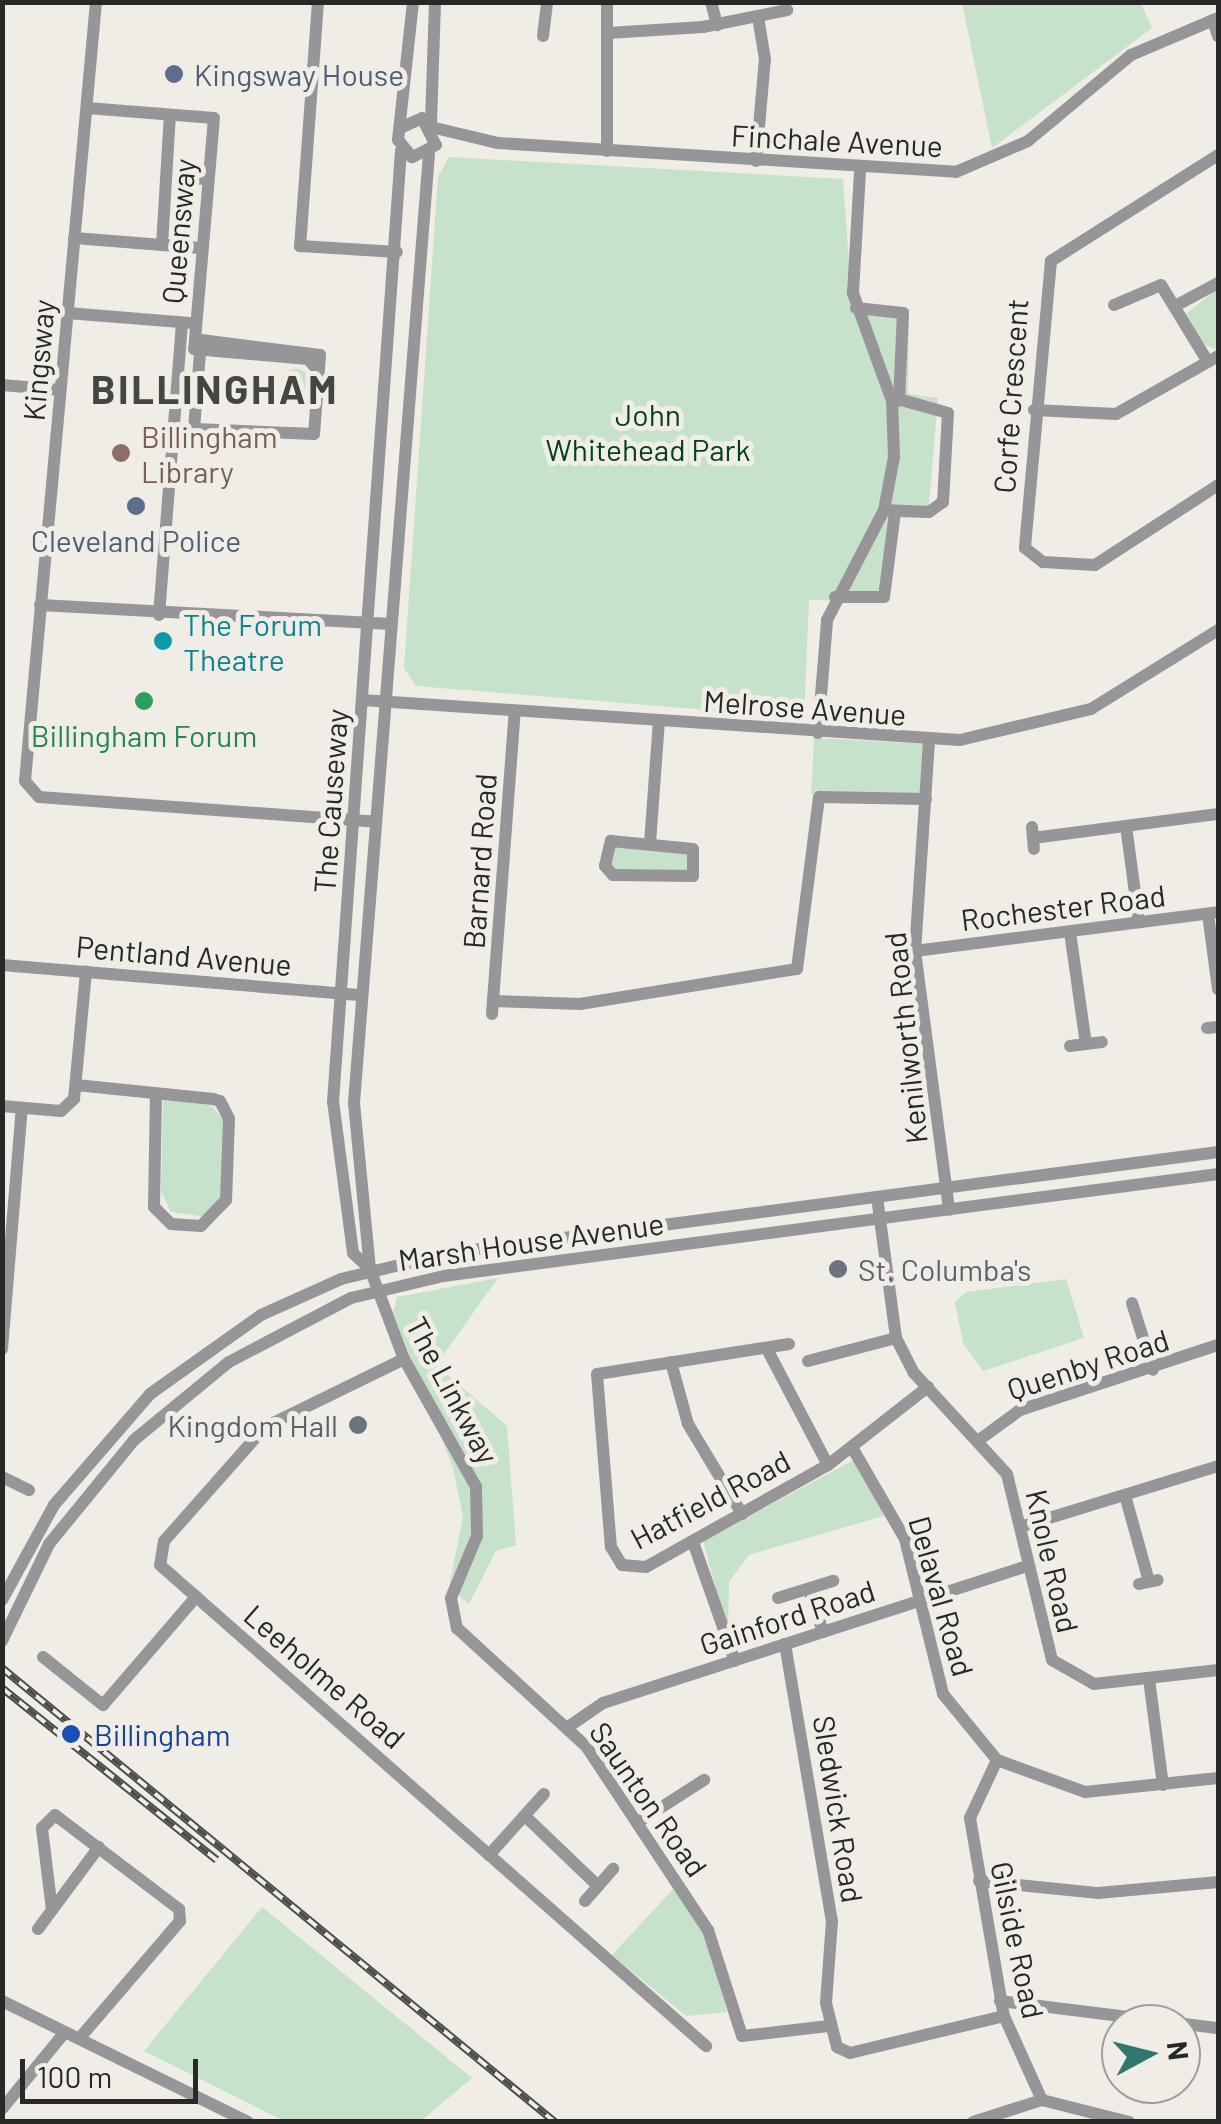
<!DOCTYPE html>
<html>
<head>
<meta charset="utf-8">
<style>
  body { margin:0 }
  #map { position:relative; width:1221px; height:2124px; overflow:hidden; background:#efede5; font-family:Barlow,sans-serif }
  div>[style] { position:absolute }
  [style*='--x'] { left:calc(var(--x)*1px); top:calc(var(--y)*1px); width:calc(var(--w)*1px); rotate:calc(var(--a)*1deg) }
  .green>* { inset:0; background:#c7e2cb; transform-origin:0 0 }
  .round { border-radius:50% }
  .minor>* { height:12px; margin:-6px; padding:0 6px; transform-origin:6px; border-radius:6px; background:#979598 }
  .rail>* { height:8px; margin-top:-4px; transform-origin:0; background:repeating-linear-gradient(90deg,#efede5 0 11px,#4e4d4a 0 22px); box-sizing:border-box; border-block:2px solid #4e4d4a }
  .dots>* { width:28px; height:28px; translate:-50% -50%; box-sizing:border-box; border:5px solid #efede5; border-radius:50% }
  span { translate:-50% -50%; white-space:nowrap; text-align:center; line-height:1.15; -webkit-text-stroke:10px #efede5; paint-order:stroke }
  .service-label { font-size:30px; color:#4e5e75 }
  .left { translate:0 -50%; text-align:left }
  .street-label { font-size:30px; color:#292826 }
  .park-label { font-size:30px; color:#014318 }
  .education-label { font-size:30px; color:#785e54 }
  .culture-label { font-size:30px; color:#0d838f }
  .leisure-label { font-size:30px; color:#27864d }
  .worship-label { font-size:30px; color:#5b616d }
  .right { translate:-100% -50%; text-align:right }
  .transit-label { font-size:30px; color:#164399 }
  .district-label { font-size:40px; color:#474540; font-weight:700; letter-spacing:2.5px }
  .frame { position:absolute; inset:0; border:5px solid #292826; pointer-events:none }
  .north { position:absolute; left:1101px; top:2004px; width:100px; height:100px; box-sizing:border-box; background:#efede5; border:2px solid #a09e99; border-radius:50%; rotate:83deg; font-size:28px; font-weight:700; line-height:40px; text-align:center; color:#292826 }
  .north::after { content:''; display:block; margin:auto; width:35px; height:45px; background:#30776e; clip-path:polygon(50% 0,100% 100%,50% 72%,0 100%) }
  .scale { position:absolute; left:20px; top:2059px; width:178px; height:45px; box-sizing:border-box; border:5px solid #292826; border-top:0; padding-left:12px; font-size:30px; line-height:35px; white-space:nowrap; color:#292826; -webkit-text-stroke:8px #efede5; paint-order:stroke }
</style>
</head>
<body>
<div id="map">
  <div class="green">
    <div style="clip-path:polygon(962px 3px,1141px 3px,1152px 28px,992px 148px)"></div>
    <div style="clip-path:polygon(449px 157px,843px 179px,852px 305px,909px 308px,908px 394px,938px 398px,928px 518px,898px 518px,886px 602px,809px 600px,804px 718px,416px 686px,404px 668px,438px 177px)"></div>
    <div style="clip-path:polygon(1218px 288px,1218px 350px,1203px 344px,1186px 314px)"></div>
    <div class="round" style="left:281px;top:369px;width:30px;height:30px"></div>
    <div style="left:814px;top:738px;width:111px;height:56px;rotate:3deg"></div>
    <div style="left:613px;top:841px;width:80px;height:31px;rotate:6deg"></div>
    <div style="clip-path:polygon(163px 1095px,204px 1098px,226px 1122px,223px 1202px,206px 1217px,171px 1212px,161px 1191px)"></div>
    <div style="clip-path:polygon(498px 1278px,436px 1365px,507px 1426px,516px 1545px,496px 1551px,469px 1604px,449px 1587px,463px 1517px,453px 1468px,393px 1312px,397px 1297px)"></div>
    <div style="clip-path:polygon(1066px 1279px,1084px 1338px,983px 1371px,963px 1343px,955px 1302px,966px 1292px)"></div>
    <div style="clip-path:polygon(854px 1460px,887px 1515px,749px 1555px,729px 1582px,728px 1635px,703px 1541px)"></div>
    <div style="clip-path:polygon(674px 1888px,704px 1931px,727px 2012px,686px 2016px,612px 1955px)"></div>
    <div style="clip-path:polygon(262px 1907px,472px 2078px,421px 2121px,284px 2121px,144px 2051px)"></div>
  </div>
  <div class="minor">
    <div style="--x:96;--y:2;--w:782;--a:95.21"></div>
    <div style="--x:25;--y:781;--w:21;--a:49"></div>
    <div style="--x:39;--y:797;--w:338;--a:4.2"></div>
    <div style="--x:318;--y:2;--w:245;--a:94.2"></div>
    <div style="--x:300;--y:246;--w:97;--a:3.5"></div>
    <div style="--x:607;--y:2;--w:149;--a:90"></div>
    <div style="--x:711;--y:2;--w:24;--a:75"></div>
    <div style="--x:1213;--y:20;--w:17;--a:73"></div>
    <div style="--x:608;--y:33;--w:95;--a:-3.6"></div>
    <div style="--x:703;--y:27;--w:86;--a:-11.4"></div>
    <div style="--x:543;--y:36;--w:34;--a:-83"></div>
    <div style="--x:87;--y:108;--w:127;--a:4.5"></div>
    <div style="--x:214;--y:118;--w:232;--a:94.9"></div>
    <div style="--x:194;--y:349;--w:114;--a:5"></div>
    <div style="--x:308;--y:359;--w:16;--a:50"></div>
    <div style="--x:431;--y:123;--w:121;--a:-88.1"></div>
    <div style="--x:400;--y:128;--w:24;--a:-24"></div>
    <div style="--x:422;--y:118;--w:30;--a:63"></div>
    <div style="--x:436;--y:145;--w:27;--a:153"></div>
    <div style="--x:412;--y:157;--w:22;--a:-129"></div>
    <div style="--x:398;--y:140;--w:139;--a:-83.8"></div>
    <div style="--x:435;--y:128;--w:65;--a:13.4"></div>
    <div style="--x:498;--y:143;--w:459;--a:3.6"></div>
    <div style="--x:956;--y:172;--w:78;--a:-23.3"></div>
    <div style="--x:1028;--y:141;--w:134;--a:-39.9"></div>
    <div style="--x:1131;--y:55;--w:95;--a:-23"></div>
    <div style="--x:429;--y:154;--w:952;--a:94.52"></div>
    <div style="--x:354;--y:1103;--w:167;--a:84.5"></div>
    <div style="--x:370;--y:1269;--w:96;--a:69.3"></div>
    <div style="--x:404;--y:1359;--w:147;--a:60.6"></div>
    <div style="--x:476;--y:1487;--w:49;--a:88.8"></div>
    <div style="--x:477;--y:1536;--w:67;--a:112.8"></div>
    <div style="--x:451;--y:1598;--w:31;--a:79"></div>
    <div style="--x:457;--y:1628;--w:175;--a:42.5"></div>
    <div style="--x:586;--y:1746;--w:221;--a:56.5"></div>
    <div style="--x:708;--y:1930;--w:111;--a:72.2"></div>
    <div style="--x:742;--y:2036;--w:87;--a:-6.6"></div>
    <div style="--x:1218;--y:155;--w:198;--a:147.6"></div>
    <div style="--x:1051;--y:261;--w:288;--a:95.2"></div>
    <div style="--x:1025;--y:548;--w:23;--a:38"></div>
    <div style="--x:1043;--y:562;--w:52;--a:3.3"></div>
    <div style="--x:1095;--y:565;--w:147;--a:-33"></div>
    <div style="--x:756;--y:161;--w:102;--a:-85"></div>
    <div style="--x:765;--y:59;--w:43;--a:-99.5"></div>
    <div style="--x:186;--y:178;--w:21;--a:3"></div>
    <div style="--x:74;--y:238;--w:127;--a:4.5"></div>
    <div style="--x:162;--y:245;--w:129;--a:-86.5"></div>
    <div style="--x:1114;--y:305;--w:51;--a:-23.1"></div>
    <div style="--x:1161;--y:285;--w:90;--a:58.6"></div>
    <div style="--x:1177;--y:305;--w:47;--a:-28.2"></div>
    <div style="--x:856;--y:308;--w:47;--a:6.1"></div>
    <div style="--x:903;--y:313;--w:88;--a:92.6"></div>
    <div style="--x:67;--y:313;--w:123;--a:4.6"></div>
    <div style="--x:201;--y:340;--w:120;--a:7.2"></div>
    <div style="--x:320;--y:355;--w:79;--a:94.3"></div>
    <div style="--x:314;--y:434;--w:120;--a:-177.6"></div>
    <div style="--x:194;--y:429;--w:89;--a:-85.5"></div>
    <div style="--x:2;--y:385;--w:58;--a:4.9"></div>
    <div style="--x:1034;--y:410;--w:82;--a:2.8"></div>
    <div style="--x:1116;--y:414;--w:117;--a:-29.6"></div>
    <div style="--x:884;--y:510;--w:45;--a:2.5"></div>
    <div style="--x:929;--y:512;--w:17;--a:-36"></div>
    <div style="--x:943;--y:502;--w:89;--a:-86.8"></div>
    <div style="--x:948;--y:413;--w:45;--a:-164.4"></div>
    <div style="--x:835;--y:597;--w:49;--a:0"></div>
    <div style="--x:884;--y:597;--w:86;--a:-82.6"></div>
    <div style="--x:40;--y:605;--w:351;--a:3.1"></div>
    <div style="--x:159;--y:615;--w:293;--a:-85.5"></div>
    <div style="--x:362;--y:700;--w:599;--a:3.83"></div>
    <div style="--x:960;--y:740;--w:135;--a:-13.3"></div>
    <div style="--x:1091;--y:709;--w:150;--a:-31.9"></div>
    <div style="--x:818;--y:733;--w:113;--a:-85.4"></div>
    <div style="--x:827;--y:620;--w:124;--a:-62.6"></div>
    <div style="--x:884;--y:510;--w:54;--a:-79.3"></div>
    <div style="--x:894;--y:457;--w:56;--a:-92"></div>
    <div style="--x:892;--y:401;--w:115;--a:-109.9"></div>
    <div style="--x:853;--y:293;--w:123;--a:-86.7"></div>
    <div style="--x:929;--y:741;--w:210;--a:93.8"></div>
    <div style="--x:915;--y:951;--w:261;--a:82.5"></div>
    <div style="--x:1126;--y:826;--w:97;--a:82.3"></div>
    <div style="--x:1032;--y:827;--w:22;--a:85"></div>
    <div style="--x:1033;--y:838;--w:187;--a:-7.4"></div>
    <div style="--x:611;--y:841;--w:82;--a:5.6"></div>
    <div style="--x:693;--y:849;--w:27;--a:90"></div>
    <div style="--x:693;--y:876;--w:80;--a:-179.3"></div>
    <div style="--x:613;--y:875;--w:12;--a:-132"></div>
    <div style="--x:605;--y:866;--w:26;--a:-77"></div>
    <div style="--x:650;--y:843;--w:122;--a:-85.8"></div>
    <div style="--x:1208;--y:914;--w:76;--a:82.4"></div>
    <div style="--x:1070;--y:932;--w:113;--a:81.9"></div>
    <div style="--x:915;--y:951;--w:305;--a:-7.3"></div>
    <div style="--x:2;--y:965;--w:361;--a:4.8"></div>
    <div style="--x:493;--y:1001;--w:87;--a:2"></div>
    <div style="--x:580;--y:1004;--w:220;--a:-9.2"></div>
    <div style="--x:797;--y:969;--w:173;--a:-82.7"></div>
    <div style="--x:819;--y:797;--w:107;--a:1.1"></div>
    <div style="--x:492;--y:1014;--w:304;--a:-85.7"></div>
    <div style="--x:1207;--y:1028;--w:11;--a:-5"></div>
    <div style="--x:1070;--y:1046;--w:32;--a:-7"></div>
    <div style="--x:76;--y:1085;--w:138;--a:5.8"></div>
    <div style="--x:213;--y:1099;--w:7;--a:16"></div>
    <div style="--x:220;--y:1101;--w:20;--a:63"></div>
    <div style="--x:229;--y:1119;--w:81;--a:92.1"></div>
    <div style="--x:226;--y:1200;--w:36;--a:134"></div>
    <div style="--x:201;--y:1226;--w:30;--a:-176"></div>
    <div style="--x:171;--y:1224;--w:24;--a:-135"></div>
    <div style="--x:154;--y:1207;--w:113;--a:-89"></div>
    <div style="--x:2;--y:1106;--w:59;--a:4.8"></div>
    <div style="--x:61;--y:1111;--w:18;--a:-43"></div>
    <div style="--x:74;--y:1099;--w:128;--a:-84.6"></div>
    <div style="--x:877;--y:1197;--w:142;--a:82.3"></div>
    <div style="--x:896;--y:1338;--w:39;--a:63"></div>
    <div style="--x:914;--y:1373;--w:137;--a:47.4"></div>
    <div style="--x:1007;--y:1474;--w:191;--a:76.4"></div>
    <div style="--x:1052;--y:1660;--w:48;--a:29.7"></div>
    <div style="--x:1094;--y:1684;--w:125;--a:-6.4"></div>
    <div style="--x:370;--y:1269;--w:23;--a:-137"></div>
    <div style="--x:353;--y:1253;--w:152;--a:-97.5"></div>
    <div style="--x:333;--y:1102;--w:954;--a:-85.91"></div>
    <div style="--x:1132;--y:1303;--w:70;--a:72.6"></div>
    <div style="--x:789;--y:1344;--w:194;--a:171.1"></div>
    <div style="--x:597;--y:1374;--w:174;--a:85.4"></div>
    <div style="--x:611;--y:1547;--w:21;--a:59"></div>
    <div style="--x:622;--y:1565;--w:24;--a:5"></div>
    <div style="--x:646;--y:1567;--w:209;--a:-29.3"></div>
    <div style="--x:828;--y:1465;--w:127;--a:-38"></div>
    <div style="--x:2;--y:1349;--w:242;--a:-85.3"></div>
    <div style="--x:767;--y:1349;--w:131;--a:62.3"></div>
    <div style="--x:404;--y:1359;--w:155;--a:153.9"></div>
    <div style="--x:265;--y:1427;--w:152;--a:131.5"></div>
    <div style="--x:164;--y:1541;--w:24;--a:99"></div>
    <div style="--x:160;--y:1565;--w:728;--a:41.38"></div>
    <div style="--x:808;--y:1361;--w:91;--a:-14.6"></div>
    <div style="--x:671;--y:1362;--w:64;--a:74.7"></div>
    <div style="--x:688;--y:1424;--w:105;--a:59"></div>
    <div style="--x:979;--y:1440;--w:51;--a:-36.2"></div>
    <div style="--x:1020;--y:1410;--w:208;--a:-18.2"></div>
    <div style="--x:853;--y:1449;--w:104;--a:60"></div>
    <div style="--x:905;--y:1539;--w:160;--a:76.2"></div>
    <div style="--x:943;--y:1694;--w:85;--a:50.7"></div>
    <div style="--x:997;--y:1760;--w:94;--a:20"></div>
    <div style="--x:1085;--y:1792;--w:134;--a:-6"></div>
    <div style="--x:2;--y:1477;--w:30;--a:26"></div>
    <div style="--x:1125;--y:1495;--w:86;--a:74.5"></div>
    <div style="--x:1020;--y:1527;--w:207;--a:-17.1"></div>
    <div style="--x:693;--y:1542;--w:126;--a:70.6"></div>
    <div style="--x:1139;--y:1584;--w:19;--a:-12"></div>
    <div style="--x:809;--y:1589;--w:45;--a:72"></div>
    <div style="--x:778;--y:1598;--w:58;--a:-17.2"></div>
    <div style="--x:2;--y:1600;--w:108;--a:-61.3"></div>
    <div style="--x:54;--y:1505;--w:147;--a:-49.1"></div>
    <div style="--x:150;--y:1394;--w:136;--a:-35.4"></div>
    <div style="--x:261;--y:1315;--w:88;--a:-24.2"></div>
    <div style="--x:341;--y:1279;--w:112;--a:-13.4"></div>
    <div style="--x:450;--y:1253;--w:775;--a:-7.49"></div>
    <div style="--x:2;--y:1641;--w:108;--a:-64.1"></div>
    <div style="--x:49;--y:1544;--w:134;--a:-50.7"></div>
    <div style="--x:134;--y:1440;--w:123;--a:-39.4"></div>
    <div style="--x:229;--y:1362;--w:138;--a:-27.7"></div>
    <div style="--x:351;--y:1298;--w:95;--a:-13.4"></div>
    <div style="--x:443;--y:1276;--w:782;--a:-7.5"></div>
    <div style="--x:785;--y:1644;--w:281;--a:80.4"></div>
    <div style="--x:832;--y:1921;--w:82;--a:94.2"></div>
    <div style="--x:826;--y:2003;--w:45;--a:76"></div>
    <div style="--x:837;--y:2047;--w:14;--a:25"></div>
    <div style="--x:850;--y:2053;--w:158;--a:-13.5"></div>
    <div style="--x:43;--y:1657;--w:77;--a:38.7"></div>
    <div style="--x:103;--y:1705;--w:143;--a:-49.3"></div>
    <div style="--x:1149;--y:1679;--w:107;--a:82.5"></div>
    <div style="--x:568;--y:1727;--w:42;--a:-34.4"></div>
    <div style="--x:603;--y:1703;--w:447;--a:-17.9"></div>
    <div style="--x:997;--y:1760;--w:64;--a:115"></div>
    <div style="--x:970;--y:1818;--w:201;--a:80.3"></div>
    <div style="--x:1004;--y:2016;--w:92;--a:65.7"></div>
    <div style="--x:1042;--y:2100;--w:90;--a:14.2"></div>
    <div style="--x:525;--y:1816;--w:101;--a:43.8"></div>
    <div style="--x:637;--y:1823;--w:80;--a:-32.7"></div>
    <div style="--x:489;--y:1855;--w:82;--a:-48"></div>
    <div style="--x:979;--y:1881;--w:120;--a:5.8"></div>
    <div style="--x:1098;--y:1893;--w:121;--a:-5.2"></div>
    <div style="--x:585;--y:1901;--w:43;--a:-48.8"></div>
    <div style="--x:52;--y:1910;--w:83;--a:-97"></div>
    <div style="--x:42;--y:1828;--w:18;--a:-45"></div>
    <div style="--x:55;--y:1815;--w:156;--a:37.2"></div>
    <div style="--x:179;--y:1909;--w:12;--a:85"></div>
    <div style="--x:180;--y:1921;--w:155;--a:130.6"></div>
    <div style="--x:38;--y:1929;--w:102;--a:-53.4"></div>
    <div style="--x:2;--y:2001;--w:274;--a:26.2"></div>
    <div style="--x:1000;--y:2001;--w:220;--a:7.1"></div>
    <div style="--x:2;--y:2109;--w:99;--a:-50.7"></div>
    <div style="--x:973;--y:2122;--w:72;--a:-17.7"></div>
  </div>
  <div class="rail">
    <div style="--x:2;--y:1668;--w:715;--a:39.39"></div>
    <div style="--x:2;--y:1688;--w:275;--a:38.7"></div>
  </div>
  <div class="dots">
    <div style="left:174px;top:74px;background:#5c6f8a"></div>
    <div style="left:121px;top:453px;background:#8d6e63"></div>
    <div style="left:136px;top:506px;background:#5c6f8a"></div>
    <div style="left:163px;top:641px;background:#0f9aa8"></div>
    <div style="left:144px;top:701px;background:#2e9e5b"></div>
    <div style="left:838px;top:1269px;background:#6b7280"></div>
    <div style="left:358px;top:1425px;background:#6b7280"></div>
    <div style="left:71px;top:1734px;background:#1a4fb4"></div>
  </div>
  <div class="service-label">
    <span class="left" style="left:194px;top:74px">Kingsway House</span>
    <span style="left:136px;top:540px">Cleveland Police</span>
  </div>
  <div class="street-label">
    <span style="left:837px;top:140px;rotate:3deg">Finchale Avenue</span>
    <span style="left:178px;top:231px;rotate:-85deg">Queensway</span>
    <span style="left:38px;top:360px;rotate:-85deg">Kingsway</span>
    <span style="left:1010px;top:396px;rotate:-86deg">Corfe Crescent</span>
    <span style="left:805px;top:707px;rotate:4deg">Melrose Avenue</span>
    <span style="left:330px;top:801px;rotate:-86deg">The Causeway</span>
    <span style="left:479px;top:861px;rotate:-86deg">Barnard Road</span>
    <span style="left:1063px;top:907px;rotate:-7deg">Rochester Road</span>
    <span style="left:184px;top:955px;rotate:5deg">Pentland Avenue</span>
    <span style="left:905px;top:1038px;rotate:-96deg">Kenilworth Road</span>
    <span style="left:531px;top:1241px;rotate:-8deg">Marsh House Avenue</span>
    <span style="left:1088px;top:1364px;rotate:-18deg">Quenby Road</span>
    <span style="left:453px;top:1390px;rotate:62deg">The Linkway</span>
    <span style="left:710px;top:1499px;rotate:-28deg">Hatfield Road</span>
    <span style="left:1053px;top:1561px;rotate:77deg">Knole Road</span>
    <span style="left:942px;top:1596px;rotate:74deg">Delaval Road</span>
    <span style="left:787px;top:1617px;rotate:-18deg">Gainford Road</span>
    <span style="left:325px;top:1676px;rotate:41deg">Leeholme Road</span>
    <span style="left:649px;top:1799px;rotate:55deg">Saunton Road</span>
    <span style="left:839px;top:1809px;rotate:81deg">Sledwick Road</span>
    <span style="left:1018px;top:1940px;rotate:78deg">Gilside Road</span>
  </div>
  <div class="park-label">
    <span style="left:648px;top:431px">John<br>Whitehead Park</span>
  </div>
  <div class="education-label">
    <span class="left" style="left:141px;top:453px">Billingham<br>Library</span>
  </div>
  <div class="culture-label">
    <span class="left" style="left:183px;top:641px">The Forum<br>Theatre</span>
  </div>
  <div class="leisure-label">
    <span style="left:144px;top:735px">Billingham Forum</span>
  </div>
  <div class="worship-label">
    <span class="left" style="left:858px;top:1269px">St. Columba's</span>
    <span class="right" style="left:338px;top:1425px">Kingdom Hall</span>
  </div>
  <div class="transit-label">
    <span class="left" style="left:94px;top:1734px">Billingham</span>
  </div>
  <div class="district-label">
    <span style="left:215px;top:388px">BILLINGHAM</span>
  </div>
  <div class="frame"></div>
  <div class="north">N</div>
  <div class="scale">100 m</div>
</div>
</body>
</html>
